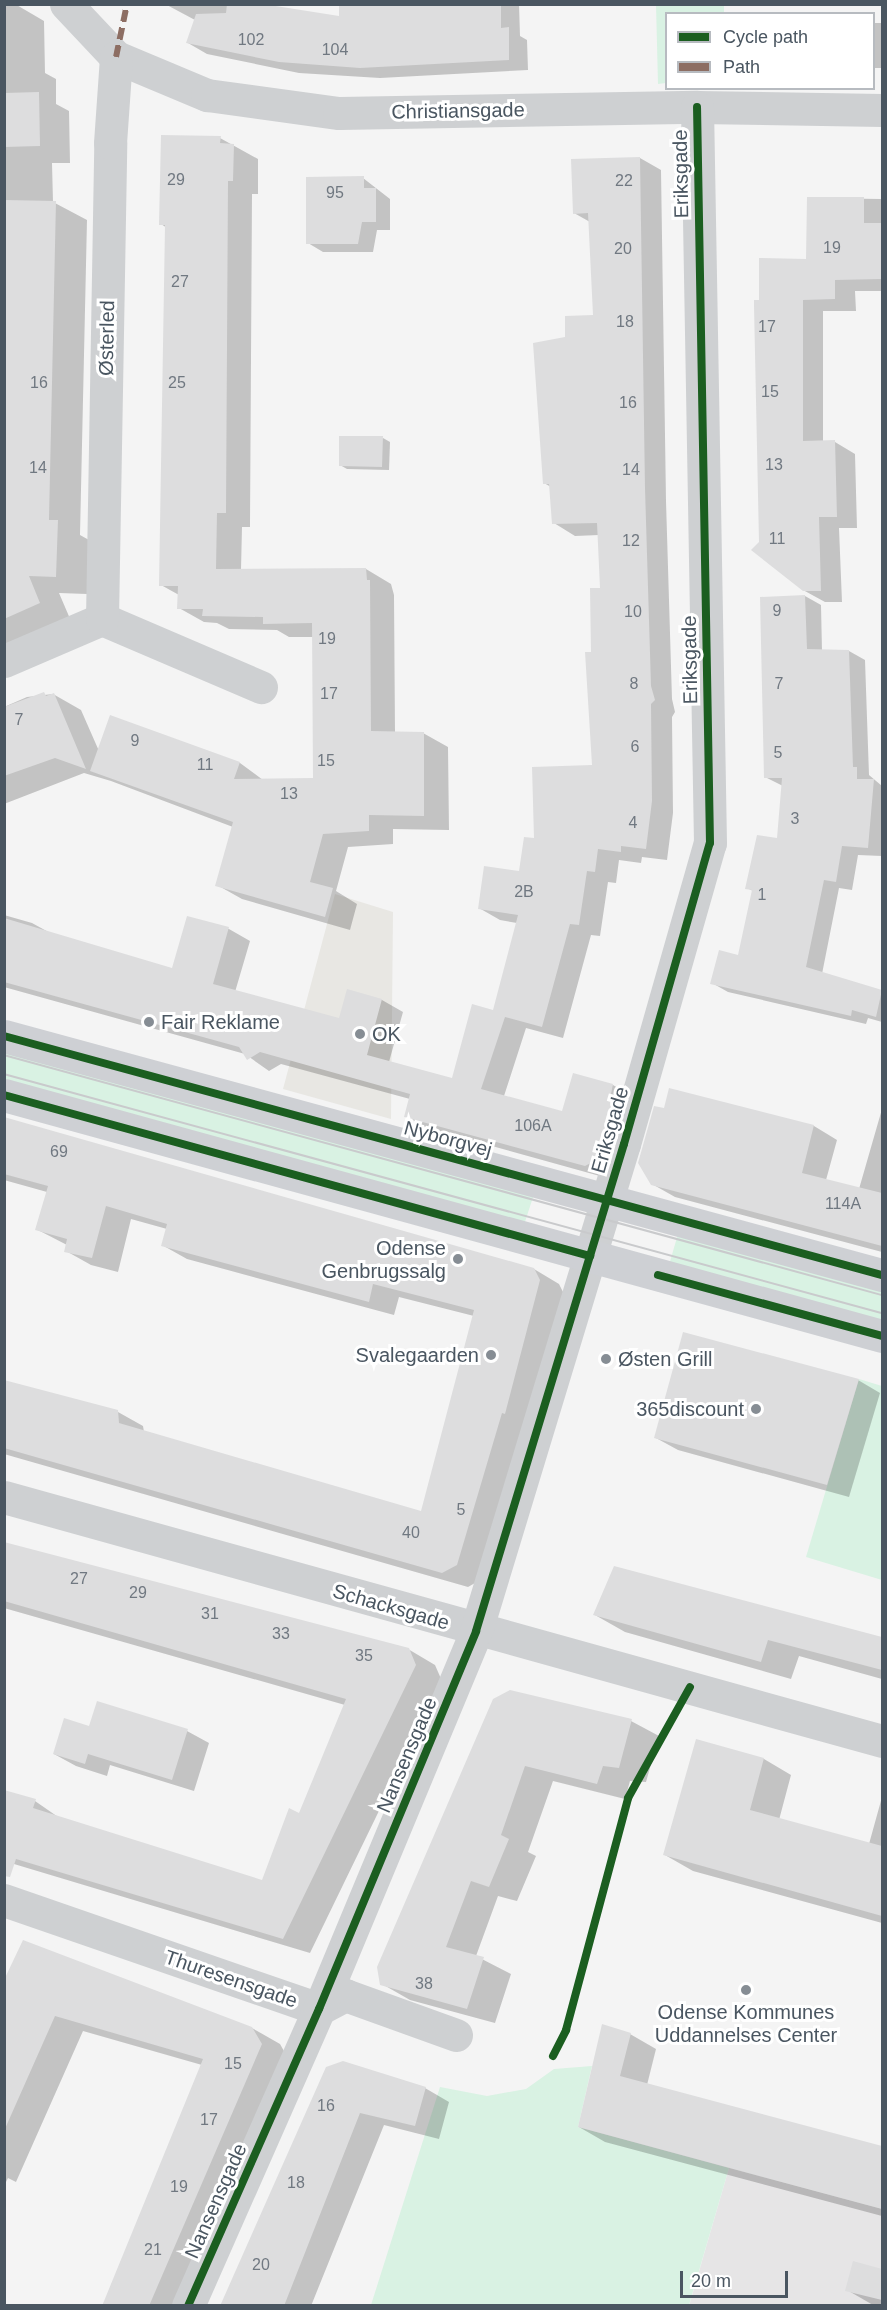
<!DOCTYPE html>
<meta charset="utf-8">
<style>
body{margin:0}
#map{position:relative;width:887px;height:2310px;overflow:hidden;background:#f4f4f4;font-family:Arial,sans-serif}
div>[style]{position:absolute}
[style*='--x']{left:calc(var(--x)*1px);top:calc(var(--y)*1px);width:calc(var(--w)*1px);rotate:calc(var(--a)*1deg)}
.commercial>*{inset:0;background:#e8e7e3}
.education>*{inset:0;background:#e6e5e6}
.green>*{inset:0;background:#d9f2e3}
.shadow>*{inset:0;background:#0003}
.building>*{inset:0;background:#ddddde}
.street>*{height:33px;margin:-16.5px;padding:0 16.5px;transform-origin:16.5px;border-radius:16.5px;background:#ced0d2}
.secondary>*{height:33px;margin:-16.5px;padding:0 16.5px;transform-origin:16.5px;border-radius:16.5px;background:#ced0d4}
.tram>*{height:1.5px;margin:-0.75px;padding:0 0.75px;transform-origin:0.75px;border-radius:0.75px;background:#c9cacc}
.quiet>*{height:6px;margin-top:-3px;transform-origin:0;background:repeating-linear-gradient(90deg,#8d6e63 0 12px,transparent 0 18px)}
.cycleway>*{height:8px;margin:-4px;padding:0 4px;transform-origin:4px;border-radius:4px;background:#1b5e20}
.dots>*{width:16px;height:16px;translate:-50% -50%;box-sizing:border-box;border:3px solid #fff;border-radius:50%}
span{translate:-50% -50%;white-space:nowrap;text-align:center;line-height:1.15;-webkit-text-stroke:6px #fff;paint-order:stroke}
.number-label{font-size:16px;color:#707881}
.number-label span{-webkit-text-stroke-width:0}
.street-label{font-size:20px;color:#4a5661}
.poi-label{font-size:20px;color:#4a5661}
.left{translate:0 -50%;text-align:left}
.right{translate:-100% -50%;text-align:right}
.frame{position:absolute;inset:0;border:6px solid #4a5661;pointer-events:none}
.legend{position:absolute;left:665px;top:12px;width:210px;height:78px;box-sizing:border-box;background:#fff;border:2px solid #b7bbc0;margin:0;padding:8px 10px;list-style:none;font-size:18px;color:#4a5661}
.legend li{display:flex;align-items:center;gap:12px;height:30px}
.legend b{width:30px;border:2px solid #b7bbc0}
.scale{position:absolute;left:680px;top:2271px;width:108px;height:27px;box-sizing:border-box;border:3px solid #4a5661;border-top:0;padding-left:8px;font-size:18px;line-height:21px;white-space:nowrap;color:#4a5661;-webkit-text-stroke:4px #fff;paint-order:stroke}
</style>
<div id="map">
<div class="commercial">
<i style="clip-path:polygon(335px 894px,393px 912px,391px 1119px,283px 1089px)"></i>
</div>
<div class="education">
<i style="clip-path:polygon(729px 2168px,882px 2209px,882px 2305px,689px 2306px)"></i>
</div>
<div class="green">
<i style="clip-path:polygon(656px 5px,724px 5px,724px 13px,666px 14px,666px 83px,658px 84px)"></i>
<i style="clip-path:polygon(4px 1045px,535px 1191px,523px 1228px,5px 1085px)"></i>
<i style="clip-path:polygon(680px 1227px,882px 1283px,882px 1323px,669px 1265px)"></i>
<i style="clip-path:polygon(859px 1379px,882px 1386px,882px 1580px,806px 1557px)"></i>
<i style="clip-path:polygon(592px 2066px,578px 2127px,729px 2168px,689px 2305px,371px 2305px,440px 2087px,487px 2096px,526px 2089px,554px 2069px)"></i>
</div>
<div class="shadow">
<i style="clip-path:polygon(4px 4px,15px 4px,44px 21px,45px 73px,56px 79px,56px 104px,69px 111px,70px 163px,52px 163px,53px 202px,87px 220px,80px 535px,89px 540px,87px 594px,59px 593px,71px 621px,4px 649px)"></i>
<i style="clip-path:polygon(165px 4px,256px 4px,340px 18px,341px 4px,519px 4px,520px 36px,527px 40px,528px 70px,380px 78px,299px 73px,207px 54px,188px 43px,195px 20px)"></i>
<i style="clip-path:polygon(786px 12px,853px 12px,855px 14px,786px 14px)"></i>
<i style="clip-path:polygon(874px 23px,882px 23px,882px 68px,874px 68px)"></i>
<i style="clip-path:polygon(220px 138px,258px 159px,258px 194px,252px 194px,250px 527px,242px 527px,241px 570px,366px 569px,391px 584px,394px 595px,395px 733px,423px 733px,448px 747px,449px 830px,393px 829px,393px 844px,348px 847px,336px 891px,357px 904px,350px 930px,242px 899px,217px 885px,233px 827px,111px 781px,84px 773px,4px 804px,4px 707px,27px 697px,53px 694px,81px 710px,99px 751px,111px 717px,240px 763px,263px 780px,315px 780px,314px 637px,289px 637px,277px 630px,229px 629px,217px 623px,204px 622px,179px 608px,179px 595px,161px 585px,167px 228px,161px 224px)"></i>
<i style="clip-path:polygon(640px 158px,661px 170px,666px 501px,672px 699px,675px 712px,672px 717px,673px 813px,667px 860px,642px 857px,641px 863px,619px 860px,616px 883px,608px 882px,600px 936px,591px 935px,563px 1038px,526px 1028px,504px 1096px,564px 1113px,613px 1085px,633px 1097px,607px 1178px,427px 1128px,406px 1116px,410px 1099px,281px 1064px,269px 1071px,245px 1054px,4px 987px,4px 915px,32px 923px,52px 934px,173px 970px,188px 918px,229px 929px,250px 941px,235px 992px,340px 1019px,348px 991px,382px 1000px,403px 1012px,389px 1062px,453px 1080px,494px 1011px,517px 923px,500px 920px,479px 908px,520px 873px,536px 840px,593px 766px,592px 654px,602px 590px,599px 535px,575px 536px,554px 523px,551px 487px,544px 483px,567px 338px,595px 317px,590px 222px,574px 213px)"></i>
<i style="clip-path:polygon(363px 178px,390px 199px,390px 230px,377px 230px,373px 252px,323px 252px,308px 243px)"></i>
<i style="clip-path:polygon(808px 198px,882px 199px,882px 291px,855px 291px,856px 311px,823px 311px,823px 442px,835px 442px,855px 454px,857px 528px,839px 528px,842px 602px,825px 602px,803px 590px,760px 543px,760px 302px,808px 260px)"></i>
<i style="clip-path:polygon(383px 438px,390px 442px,389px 470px,347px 469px,340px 465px)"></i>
<i style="clip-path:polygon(805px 596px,821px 605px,822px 651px,849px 651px,865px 660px,869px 775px,882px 786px,882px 856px,858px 855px,852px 890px,839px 888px,822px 974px,882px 991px,882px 1022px,868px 1018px,866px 1024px,728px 992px,712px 983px,739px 956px,753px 891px,747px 888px,778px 840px,783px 786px,765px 777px)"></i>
<i style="clip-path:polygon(670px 1090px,814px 1126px,837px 1140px,826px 1180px,859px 1189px,882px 1109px,882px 1252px,675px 1197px,652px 1184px)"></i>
<i style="clip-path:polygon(4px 1118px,534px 1269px,559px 1284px,565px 1296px,482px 1579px,468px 1587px,4px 1454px,4px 1381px,118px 1412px,143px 1426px,144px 1432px,422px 1513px,474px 1316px,399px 1297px,394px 1315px,187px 1259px,162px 1245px,167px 1229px,131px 1219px,118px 1272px,91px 1265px,66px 1251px,67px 1245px,36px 1229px,47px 1192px,4px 1180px)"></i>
<i style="clip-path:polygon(858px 1380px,880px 1393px,849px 1497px,678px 1450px,656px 1438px)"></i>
<i style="clip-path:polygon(4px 1543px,408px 1649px,435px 1665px,442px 1681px,310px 1953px,4px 1861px,35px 1801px,61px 1819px,263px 1882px,299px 1815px,345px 1705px,4px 1608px)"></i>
<i style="clip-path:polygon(615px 1567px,882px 1639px,882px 1679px,799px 1656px,791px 1679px,625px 1632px,595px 1615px)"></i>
<i style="clip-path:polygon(495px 1700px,631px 1721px,659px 1736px,646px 1782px,630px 1781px,625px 1799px,553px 1781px,528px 1852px,536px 1856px,517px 1901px,498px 1896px,476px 1956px,511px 1974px,495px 2023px,410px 2000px,382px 1984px)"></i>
<i style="clip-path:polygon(90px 1728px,187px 1731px,209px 1743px,194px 1791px,110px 1765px,107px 1776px,76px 1766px,54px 1754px)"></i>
<i style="clip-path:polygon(697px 1741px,764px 1759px,791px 1775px,779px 1820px,869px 1844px,882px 1797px,882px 1923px,693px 1871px,665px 1855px)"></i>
<i style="clip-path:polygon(4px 1985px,252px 2028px,280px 2044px,289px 2060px,183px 2306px,103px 2306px,202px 2065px,83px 2031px,16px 2182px,8px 2178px,4px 2186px)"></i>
<i style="clip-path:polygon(630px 2034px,656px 2049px,647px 2085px,882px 2148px,882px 2216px,605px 2142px,579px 2127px)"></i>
<i style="clip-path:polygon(327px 2068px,425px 2088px,449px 2102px,439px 2139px,384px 2125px,311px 2306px,222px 2306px)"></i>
<i style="clip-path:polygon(854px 2263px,882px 2270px,882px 2306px,873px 2305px,847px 2290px)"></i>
</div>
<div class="building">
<i style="clip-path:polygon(227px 4px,263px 4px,339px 16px,339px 4px,501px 4px,501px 28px,509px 27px,509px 60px,360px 68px,279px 62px,186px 43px,196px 14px,226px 13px)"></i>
<i style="clip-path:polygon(39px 92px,40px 146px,4px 147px,4px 93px)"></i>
<i style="clip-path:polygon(161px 135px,221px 136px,220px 143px,234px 144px,233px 181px,228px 181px,226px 513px,217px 513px,216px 569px,366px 568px,367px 580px,370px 580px,371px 731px,424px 732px,424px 816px,369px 815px,369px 831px,323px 834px,310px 882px,333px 888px,325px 917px,215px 886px,233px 822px,90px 771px,110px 715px,240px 762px,234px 779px,313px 778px,312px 623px,263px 624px,263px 617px,202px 616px,203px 609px,177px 609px,178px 586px,159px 586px,165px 225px,159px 225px)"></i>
<i style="clip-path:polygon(640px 157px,645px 488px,651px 686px,655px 700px,651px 704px,652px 801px,646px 849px,621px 846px,621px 852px,598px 849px,595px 872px,587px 871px,579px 925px,570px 924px,542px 1027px,505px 1017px,481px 1089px,562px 1111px,573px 1073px,613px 1084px,611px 1094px,618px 1096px,600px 1158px,585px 1166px,404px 1117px,410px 1094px,260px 1052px,247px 1060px,239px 1047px,4px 982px,4px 918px,172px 968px,187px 916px,229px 927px,213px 984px,339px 1018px,347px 989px,382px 999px,367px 1055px,452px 1078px,472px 1004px,493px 1010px,518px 915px,478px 909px,484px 866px,519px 871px,524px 837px,534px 838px,532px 767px,592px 765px,585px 652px,591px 652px,590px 588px,600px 588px,597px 523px,552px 524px,549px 484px,543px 484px,533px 343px,565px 337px,565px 316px,593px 315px,588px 213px,573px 214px,571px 159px)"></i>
<i style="clip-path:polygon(364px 176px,364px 188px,376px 188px,376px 222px,362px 222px,358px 244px,306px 244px,306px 177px)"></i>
<i style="clip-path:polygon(807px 197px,864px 197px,864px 223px,882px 223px,882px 279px,835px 280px,835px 299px,803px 300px,803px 441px,835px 440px,837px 517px,819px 517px,821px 591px,803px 591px,751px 550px,759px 542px,754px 306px,754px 300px,759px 300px,759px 258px,806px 259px)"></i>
<i style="clip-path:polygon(4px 200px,56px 201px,49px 520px,58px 520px,56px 577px,29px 576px,40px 603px,4px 619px)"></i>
<i style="clip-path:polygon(339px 436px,383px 436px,382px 467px,339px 466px)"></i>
<i style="clip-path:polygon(805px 595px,807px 649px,849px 650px,853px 767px,857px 767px,857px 779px,874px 779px,868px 848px,842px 846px,836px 882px,824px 880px,806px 967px,882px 990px,876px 1017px,852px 1010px,851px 1016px,710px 984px,719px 950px,738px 955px,752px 890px,745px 889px,757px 835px,777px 838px,782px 778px,764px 778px,760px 597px)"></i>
<i style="clip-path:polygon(44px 692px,46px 696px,54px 693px,86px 769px,55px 758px,4px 776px,4px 707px)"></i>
<i style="clip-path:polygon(669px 1088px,814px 1125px,802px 1173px,882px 1193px,882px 1246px,651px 1185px,638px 1163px,654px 1106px,664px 1108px)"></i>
<i style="clip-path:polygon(4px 1117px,534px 1268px,540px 1280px,505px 1414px,502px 1413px,457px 1565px,442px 1573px,4px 1448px,4px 1380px,118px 1410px,119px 1423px,421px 1511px,474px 1310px,373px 1284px,369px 1302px,161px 1246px,167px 1224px,106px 1206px,92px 1258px,64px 1252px,67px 1239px,35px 1230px,48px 1186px,4px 1174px)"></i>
<i style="clip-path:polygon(683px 1332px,859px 1379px,827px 1485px,654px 1438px)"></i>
<i style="clip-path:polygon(4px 1542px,409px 1648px,416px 1665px,283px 1939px,16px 1859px,10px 1877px,4px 1876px,4px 1790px,36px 1799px,33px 1808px,262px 1880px,289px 1808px,299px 1813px,346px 1699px,4px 1601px)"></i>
<i style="clip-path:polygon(614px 1566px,882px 1637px,882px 1670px,768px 1640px,761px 1662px,593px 1615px)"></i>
<i style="clip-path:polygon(510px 1690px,632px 1719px,619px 1768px,603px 1766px,597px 1784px,525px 1766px,501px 1835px,509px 1839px,489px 1887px,471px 1881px,446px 1947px,484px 1957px,467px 2009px,380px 1985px,377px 1967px,493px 1699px)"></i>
<i style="clip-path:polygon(97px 1701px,188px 1729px,172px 1780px,88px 1754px,85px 1764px,53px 1754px,64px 1718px,89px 1726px)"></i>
<i style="clip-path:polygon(696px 1739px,764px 1758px,750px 1810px,882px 1846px,882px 1916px,663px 1855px)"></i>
<i style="clip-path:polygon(23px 1940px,252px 2027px,262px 2044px,149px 2306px,102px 2306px,203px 2059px,55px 2016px,4px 2131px,4px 1980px)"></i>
<i style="clip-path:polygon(602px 2024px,631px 2033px,620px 2076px,882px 2146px,882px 2209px,578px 2127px)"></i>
<i style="clip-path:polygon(343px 2061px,426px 2087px,415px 2126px,360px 2113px,284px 2306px,220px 2306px,326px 2067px)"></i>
<i style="clip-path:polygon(853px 2261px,882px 2269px,882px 2300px,845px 2291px)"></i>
</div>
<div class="street">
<i style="--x:66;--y:4;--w:73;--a:46.7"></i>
<i style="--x:116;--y:57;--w:99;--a:22.7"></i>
<i style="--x:207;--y:95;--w:133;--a:7.8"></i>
<i style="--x:339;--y:113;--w:358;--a:-1"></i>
<i style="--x:697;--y:107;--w:185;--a:0.9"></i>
<i style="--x:102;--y:619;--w:173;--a:23.2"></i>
<i style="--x:4;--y:661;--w:107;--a:-23.2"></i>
<i style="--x:102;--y:619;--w:476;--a:-89"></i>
<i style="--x:110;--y:143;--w:86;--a:-86"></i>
<i style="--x:4;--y:1497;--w:911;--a:15.53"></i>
<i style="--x:4;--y:1900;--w:333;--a:19.1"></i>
<i style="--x:319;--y:2009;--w:30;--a:-28"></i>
<i style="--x:345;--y:1995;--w:118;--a:19.8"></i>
<i style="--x:188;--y:2306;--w:325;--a:-66.2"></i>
<i style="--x:319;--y:2009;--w:409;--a:-67.4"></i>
<i style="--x:476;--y:1631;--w:509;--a:-73.1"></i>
<i style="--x:624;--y:1144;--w:313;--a:-74.1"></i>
<i style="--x:710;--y:843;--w:736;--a:-91.01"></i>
</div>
<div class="secondary">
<i style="--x:4;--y:1036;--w:910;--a:15.23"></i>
<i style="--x:4;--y:1095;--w:910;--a:15.35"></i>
</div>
<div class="tram">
<i style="--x:4;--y:1055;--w:910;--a:15.29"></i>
<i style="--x:4;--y:1074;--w:910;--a:15.23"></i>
</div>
<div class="quiet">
<i style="--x:116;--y:57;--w:54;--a:-78.3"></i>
</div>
<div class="cycleway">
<i style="--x:4;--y:1036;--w:910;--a:15.23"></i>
<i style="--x:4;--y:1095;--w:608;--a:15.36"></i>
<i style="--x:658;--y:1275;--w:232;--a:15.2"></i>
<i style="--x:553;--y:2056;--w:29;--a:-63"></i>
<i style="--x:566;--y:2030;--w:240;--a:-75"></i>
<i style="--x:628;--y:1798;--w:127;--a:-60.8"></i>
<i style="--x:188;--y:2306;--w:325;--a:-66.2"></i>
<i style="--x:319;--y:2009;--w:409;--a:-67.4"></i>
<i style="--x:476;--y:1631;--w:509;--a:-73.1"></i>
<i style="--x:624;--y:1144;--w:313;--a:-74.1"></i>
<i style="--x:710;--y:843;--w:736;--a:-91.01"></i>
</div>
<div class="dots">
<i style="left:149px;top:1022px;background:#868d94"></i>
<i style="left:360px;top:1034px;background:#868d94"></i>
<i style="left:458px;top:1259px;background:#868d94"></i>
<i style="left:491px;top:1355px;background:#868d94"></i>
<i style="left:606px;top:1359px;background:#868d94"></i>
<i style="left:756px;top:1409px;background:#868d94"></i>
<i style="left:746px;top:1990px;background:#868d94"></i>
</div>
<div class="number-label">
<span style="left:251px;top:40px">102</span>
<span style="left:335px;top:50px">104</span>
<span style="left:176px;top:180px">29</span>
<span style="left:624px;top:181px">22</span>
<span style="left:335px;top:193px">95</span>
<span style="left:832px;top:248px">19</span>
<span style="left:623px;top:249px">20</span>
<span style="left:180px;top:282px">27</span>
<span style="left:625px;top:322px">18</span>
<span style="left:767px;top:327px">17</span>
<span style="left:39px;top:383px">16</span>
<span style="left:177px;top:383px">25</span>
<span style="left:770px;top:392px">15</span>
<span style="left:628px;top:403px">16</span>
<span style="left:774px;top:465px">13</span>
<span style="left:38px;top:468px">14</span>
<span style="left:631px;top:470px">14</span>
<span style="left:777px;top:539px">11</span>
<span style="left:631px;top:541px">12</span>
<span style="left:777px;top:611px">9</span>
<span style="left:633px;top:612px">10</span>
<span style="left:327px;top:639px">19</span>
<span style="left:634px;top:684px">8</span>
<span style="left:779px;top:684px">7</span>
<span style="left:329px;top:694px">17</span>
<span style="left:19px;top:720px">7</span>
<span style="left:135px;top:741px">9</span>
<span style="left:635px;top:747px">6</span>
<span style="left:778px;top:753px">5</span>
<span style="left:326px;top:761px">15</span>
<span style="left:205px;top:765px">11</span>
<span style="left:289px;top:794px">13</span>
<span style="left:795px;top:819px">3</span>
<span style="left:633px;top:823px">4</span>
<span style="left:524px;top:892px">2B</span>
<span style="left:762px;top:895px">1</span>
<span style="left:533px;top:1126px">106A</span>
<span style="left:59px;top:1152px">69</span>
<span style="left:843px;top:1204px">114A</span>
<span style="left:461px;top:1510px">5</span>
<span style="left:411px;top:1533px">40</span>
<span style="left:79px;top:1579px">27</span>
<span style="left:138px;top:1593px">29</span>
<span style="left:210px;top:1614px">31</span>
<span style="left:281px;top:1634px">33</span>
<span style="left:364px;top:1656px">35</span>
<span style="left:424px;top:1984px">38</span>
<span style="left:233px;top:2064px">15</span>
<span style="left:326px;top:2106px">16</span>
<span style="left:209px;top:2120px">17</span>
<span style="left:296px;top:2183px">18</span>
<span style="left:179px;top:2187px">19</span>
<span style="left:153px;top:2250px">21</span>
<span style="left:261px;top:2265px">20</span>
</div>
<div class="street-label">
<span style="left:458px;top:111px;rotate:-1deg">Christiansgade</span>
<span style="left:681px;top:174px;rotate:-91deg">Eriksgade</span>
<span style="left:107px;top:338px;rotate:-89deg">Østerled</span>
<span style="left:690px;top:660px;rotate:-91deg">Eriksgade</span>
<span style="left:610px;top:1130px;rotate:-74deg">Eriksgade</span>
<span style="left:448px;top:1139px;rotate:15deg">Nyborgvej</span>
<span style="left:391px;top:1607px;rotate:16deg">Schacksgade</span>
<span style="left:407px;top:1755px;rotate:-67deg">Nansensgade</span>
<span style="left:231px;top:1979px;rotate:19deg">Thuresensgade</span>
<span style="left:216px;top:2201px;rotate:-66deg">Nansensgade</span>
</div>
<div class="poi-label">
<span class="left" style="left:161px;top:1022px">Fair Reklame</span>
<span class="left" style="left:372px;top:1034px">OK</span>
<span class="right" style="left:446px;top:1260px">Odense<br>Genbrugssalg</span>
<span class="right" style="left:479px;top:1355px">Svalegaarden</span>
<span class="left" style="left:618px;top:1359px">Østen Grill</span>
<span class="right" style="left:744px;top:1409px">365discount</span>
<span style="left:746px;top:2024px">Odense Kommunes<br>Uddannelses Center</span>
</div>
<div class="frame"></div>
<ul class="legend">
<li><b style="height:8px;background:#1b5e20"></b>Cycle path</li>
<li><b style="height:8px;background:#8d6e63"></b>Path</li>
</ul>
<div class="scale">20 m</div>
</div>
